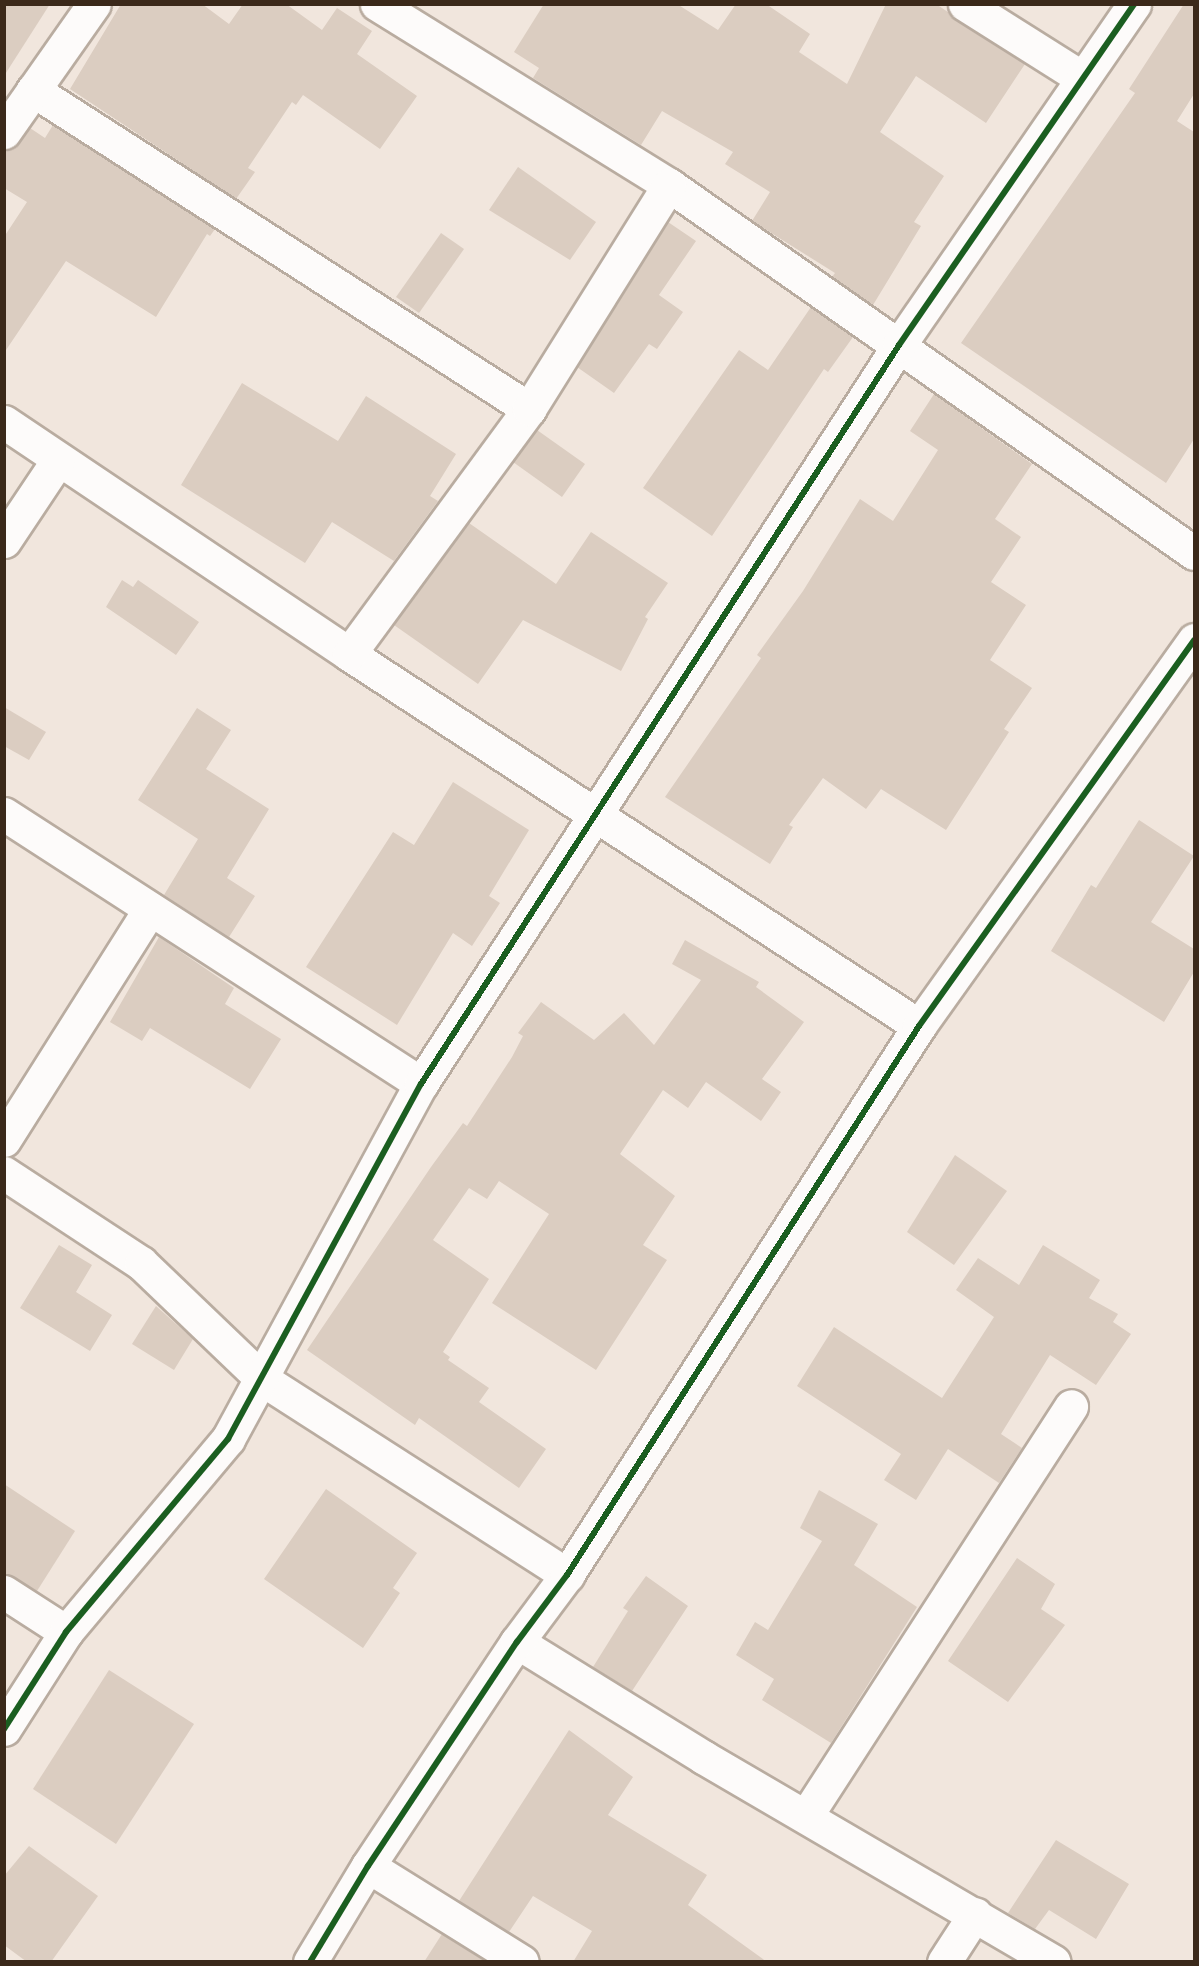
<!DOCTYPE html>
<style>
body{margin:0}
#map{position:relative;width:1199px;height:1966px;overflow:hidden;background:#f1e6dd;font-family:Helvetica,sans-serif}
div>[style]{position:absolute}
[style*='--x']{left:calc(var(--x)*1px);top:calc(var(--y)*1px);width:calc(var(--w)*1px);rotate:calc(var(--a)*1deg)}
.building>*{inset:0;background:#dbcdc1}
.roads{filter:drop-shadow(2px 0 #b9aca0) drop-shadow(-2px 0 #b9aca0) drop-shadow(0 2px #b9aca0) drop-shadow(0 -2px #b9aca0)}
.street>*{height:33px;margin:-16.5px;padding:0 16.5px;transform-origin:16.5px;border-radius:16.5px;background:#fdfbfa}
.secondary>*{height:33px;margin:-16.5px;padding:0 16.5px;transform-origin:16.5px;border-radius:16.5px;background:#fdfbfa}
.cycleway>*{height:6px;margin:-3px;padding:0 3px;transform-origin:3px;border-radius:3px;background:#1b5e20}
span{translate:-50% -50%;white-space:nowrap;text-align:center;line-height:1.15;-webkit-text-stroke:6px #fff;paint-order:stroke}
.frame{position:absolute;inset:0;border:6px solid #3b291a;pointer-events:none}
</style>
<div id="map">
<div class="building">
<i style="clip-path:polygon(4px 4px,50px 4px,4px 76px)"></i>
<i style="clip-path:polygon(121px 4px,202px 4px,229px 24px,243px 4px,286px 4px,322px 30px,337px 8px,372px 31px,357px 54px,417px 96px,380px 149px,303px 95px,296px 105px,292px 102px,248px 168px,255px 172px,236px 199px,70px 89px)"></i>
<i style="clip-path:polygon(544px 4px,677px 4px,718px 30px,736px 4px,766px 4px,810px 34px,799px 52px,847px 84px,886px 4px,936px 4px,1025px 64px,986px 123px,916px 76px,880px 132px,944px 176px,914px 222px,921px 226px,873px 305px,832px 277px,835px 273px,752px 221px,770px 192px,725px 164px,733px 152px,662px 111px,641px 145px,533px 78px,539px 68px,514px 52px)"></i>
<i style="clip-path:polygon(1184px 4px,1194px 4px,1194px 94px,1177px 121px,1194px 132px,1194px 439px,1166px 483px,961px 343px,1135px 93px,1129px 89px)"></i>
<i style="clip-path:polygon(53px 125px,215px 229px,210px 236px,207px 234px,156px 317px,66px 261px,4px 353px,4px 237px,27px 202px,4px 188px,4px 153px,19px 143px,30px 128px,45px 138px)"></i>
<i style="clip-path:polygon(518px 167px,596px 222px,570px 260px,489px 210px)"></i>
<i style="clip-path:polygon(668px 222px,696px 241px,659px 295px,683px 312px,657px 349px,649px 344px,614px 393px,577px 367px)"></i>
<i style="clip-path:polygon(441px 233px,464px 249px,419px 313px,396px 297px)"></i>
<i style="clip-path:polygon(811px 307px,853px 337px,828px 372px,824px 369px,712px 536px,643px 488px,739px 350px,768px 370px)"></i>
<i style="clip-path:polygon(242px 383px,338px 441px,366px 396px,456px 454px,430px 496px,438px 501px,394px 561px,332px 522px,305px 563px,181px 485px)"></i>
<i style="clip-path:polygon(934px 394px,1032px 464px,995px 519px,1021px 537px,991px 582px,1026px 605px,990px 660px,1032px 688px,1004px 729px,1009px 732px,946px 830px,881px 789px,866px 809px,823px 778px,789px 825px,793px 827px,770px 864px,665px 797px,761px 658px,757px 655px,803px 591px,860px 499px,893px 521px,938px 450px,910px 431px)"></i>
<i style="clip-path:polygon(537px 430px,585px 464px,562px 497px,513px 462px)"></i>
<i style="clip-path:polygon(469px 523px,556px 584px,591px 532px,668px 583px,645px 617px,648px 619px,621px 671px,523px 620px,478px 684px,394px 625px)"></i>
<i style="clip-path:polygon(122px 580px,133px 587px,138px 580px,199px 622px,176px 655px,106px 607px)"></i>
<i style="clip-path:polygon(4px 707px,46px 732px,29px 760px,4px 746px)"></i>
<i style="clip-path:polygon(197px 708px,231px 730px,206px 769px,269px 809px,227px 878px,255px 896px,229px 937px,164px 895px,198px 839px,138px 800px)"></i>
<i style="clip-path:polygon(453px 782px,529px 830px,489px 896px,500px 903px,472px 946px,453px 933px,397px 1025px,306px 967px,393px 832px,414px 845px)"></i>
<i style="clip-path:polygon(1139px 820px,1194px 856px,1151px 922px,1194px 949px,1194px 972px,1164px 1022px,1051px 951px,1091px 885px,1096px 888px)"></i>
<i style="clip-path:polygon(159px 937px,234px 988px,225px 1004px,281px 1039px,250px 1089px,150px 1028px,142px 1041px,110px 1022px)"></i>
<i style="clip-path:polygon(685px 940px,759px 982px,756px 987px,804px 1022px,762px 1079px,781px 1092px,761px 1121px,706px 1082px,688px 1108px,663px 1090px,620px 1154px,675px 1196px,643px 1245px,667px 1260px,596px 1370px,492px 1303px,549px 1214px,499px 1181px,487px 1199px,469px 1188px,433px 1240px,489px 1279px,443px 1352px,450px 1357px,448px 1360px,489px 1388px,479px 1402px,546px 1449px,519px 1488px,419px 1418px,415px 1425px,307px 1350px,431px 1167px,463px 1123px,467px 1126px,512px 1057px,523px 1036px,518px 1033px,541px 1002px,594px 1040px,624px 1013px,654px 1045px,701px 980px,672px 964px)"></i>
<i style="clip-path:polygon(955px 1155px,1007px 1191px,954px 1265px,907px 1232px)"></i>
<i style="clip-path:polygon(59px 1245px,92px 1265px,76px 1292px,112px 1315px,90px 1351px,20px 1308px)"></i>
<i style="clip-path:polygon(1043px 1245px,1100px 1280px,1089px 1298px,1118px 1314px,1113px 1322px,1131px 1334px,1096px 1385px,1050px 1355px,1001px 1434px,1022px 1448px,999px 1483px,948px 1449px,916px 1500px,884px 1480px,901px 1454px,797px 1386px,834px 1327px,942px 1398px,994px 1317px,956px 1290px,978px 1258px,1019px 1285px)"></i>
<i style="clip-path:polygon(156px 1306px,193px 1339px,174px 1370px,132px 1344px)"></i>
<i style="clip-path:polygon(4px 1484px,75px 1531px,37px 1591px,4px 1573px)"></i>
<i style="clip-path:polygon(326px 1489px,417px 1553px,393px 1588px,400px 1593px,363px 1648px,264px 1579px)"></i>
<i style="clip-path:polygon(819px 1490px,878px 1524px,854px 1565px,917px 1607px,831px 1743px,762px 1700px,774px 1679px,736px 1655px,755px 1622px,768px 1630px,822px 1541px,800px 1528px)"></i>
<i style="clip-path:polygon(1017px 1558px,1055px 1584px,1041px 1609px,1065px 1625px,1008px 1702px,948px 1661px)"></i>
<i style="clip-path:polygon(646px 1576px,688px 1606px,632px 1691px,593px 1667px,628px 1611px,623px 1608px)"></i>
<i style="clip-path:polygon(109px 1670px,194px 1724px,116px 1844px,33px 1789px)"></i>
<i style="clip-path:polygon(569px 1730px,633px 1777px,608px 1815px,707px 1875px,688px 1905px,767px 1962px,573px 1962px,592px 1931px,533px 1896px,509px 1932px,459px 1901px)"></i>
<i style="clip-path:polygon(1056px 1840px,1129px 1884px,1096px 1939px,1049px 1910px,1035px 1929px,1008px 1913px)"></i>
<i style="clip-path:polygon(29px 1846px,98px 1896px,51px 1962px,27px 1962px,4px 1945px,4px 1876px)"></i>
<i style="clip-path:polygon(442px 1934px,486px 1962px,424px 1962px)"></i>
</div>
<div class="roads">
<div class="street">
<i style="--x:377;--y:4;--w:344;--a:31.8"></i>
<i style="--x:669;--y:185;--w:641;--a:35.03"></i>
<i style="--x:965;--y:4;--w:138;--a:32.3"></i>
<i style="--x:33;--y:90;--w:590;--a:32.75"></i>
<i style="--x:4;--y:132;--w:156;--a:-54.9"></i>
<i style="--x:4;--y:422;--w:416;--a:33.9"></i>
<i style="--x:349;--y:654;--w:681;--a:33.13"></i>
<i style="--x:4;--y:541;--w:97;--a:-56.3"></i>
<i style="--x:349;--y:654;--w:304;--a:-53.7"></i>
<i style="--x:529;--y:409;--w:264;--a:-58"></i>
<i style="--x:4;--y:814;--w:497;--a:32.9"></i>
<i style="--x:4;--y:1140;--w:273;--a:-57.7"></i>
<i style="--x:4;--y:1173;--w:164;--a:33.3"></i>
<i style="--x:141;--y:1263;--w:168;--a:43.8"></i>
<i style="--x:262;--y:1379;--w:363;--a:32.7"></i>
<i style="--x:4;--y:1592;--w:74;--a:32.8"></i>
<i style="--x:517;--y:1642;--w:219;--a:31.7"></i>
<i style="--x:703;--y:1757;--w:406;--a:30.3"></i>
<i style="--x:4;--y:1729;--w:115;--a:-57.4"></i>
<i style="--x:66;--y:1632;--w:252;--a:-50"></i>
<i style="--x:228;--y:1439;--w:404;--a:-61.5"></i>
<i style="--x:421;--y:1084;--w:880;--a:-57.1"></i>
<i style="--x:899;--y:345;--w:414;--a:-55.4"></i>
<i style="--x:806;--y:1816;--w:488;--a:-57.1"></i>
<i style="--x:368;--y:1866;--w:181;--a:31.9"></i>
<i style="--x:944;--y:1962;--w:57;--a:-57.1"></i>
</div>
<div class="secondary">
<i style="--x:310;--y:1962;--w:112;--a:-58.9"></i>
<i style="--x:368;--y:1866;--w:269;--a:-56.4"></i>
<i style="--x:517;--y:1642;--w:84;--a:-53.3"></i>
<i style="--x:567;--y:1575;--w:652;--a:-57.33"></i>
<i style="--x:919;--y:1026;--w:474;--a:-54.5"></i>
</div>
</div>
<div class="cycleway">
<i style="--x:4;--y:1729;--w:115;--a:-57.4"></i>
<i style="--x:66;--y:1632;--w:252;--a:-50"></i>
<i style="--x:228;--y:1439;--w:404;--a:-61.5"></i>
<i style="--x:421;--y:1084;--w:880;--a:-57.1"></i>
<i style="--x:899;--y:345;--w:414;--a:-55.4"></i>
<i style="--x:310;--y:1962;--w:112;--a:-58.9"></i>
<i style="--x:368;--y:1866;--w:269;--a:-56.4"></i>
<i style="--x:517;--y:1642;--w:84;--a:-53.3"></i>
<i style="--x:567;--y:1575;--w:652;--a:-57.33"></i>
<i style="--x:919;--y:1026;--w:474;--a:-54.5"></i>
</div>
<div class="frame"></div>
</div>
